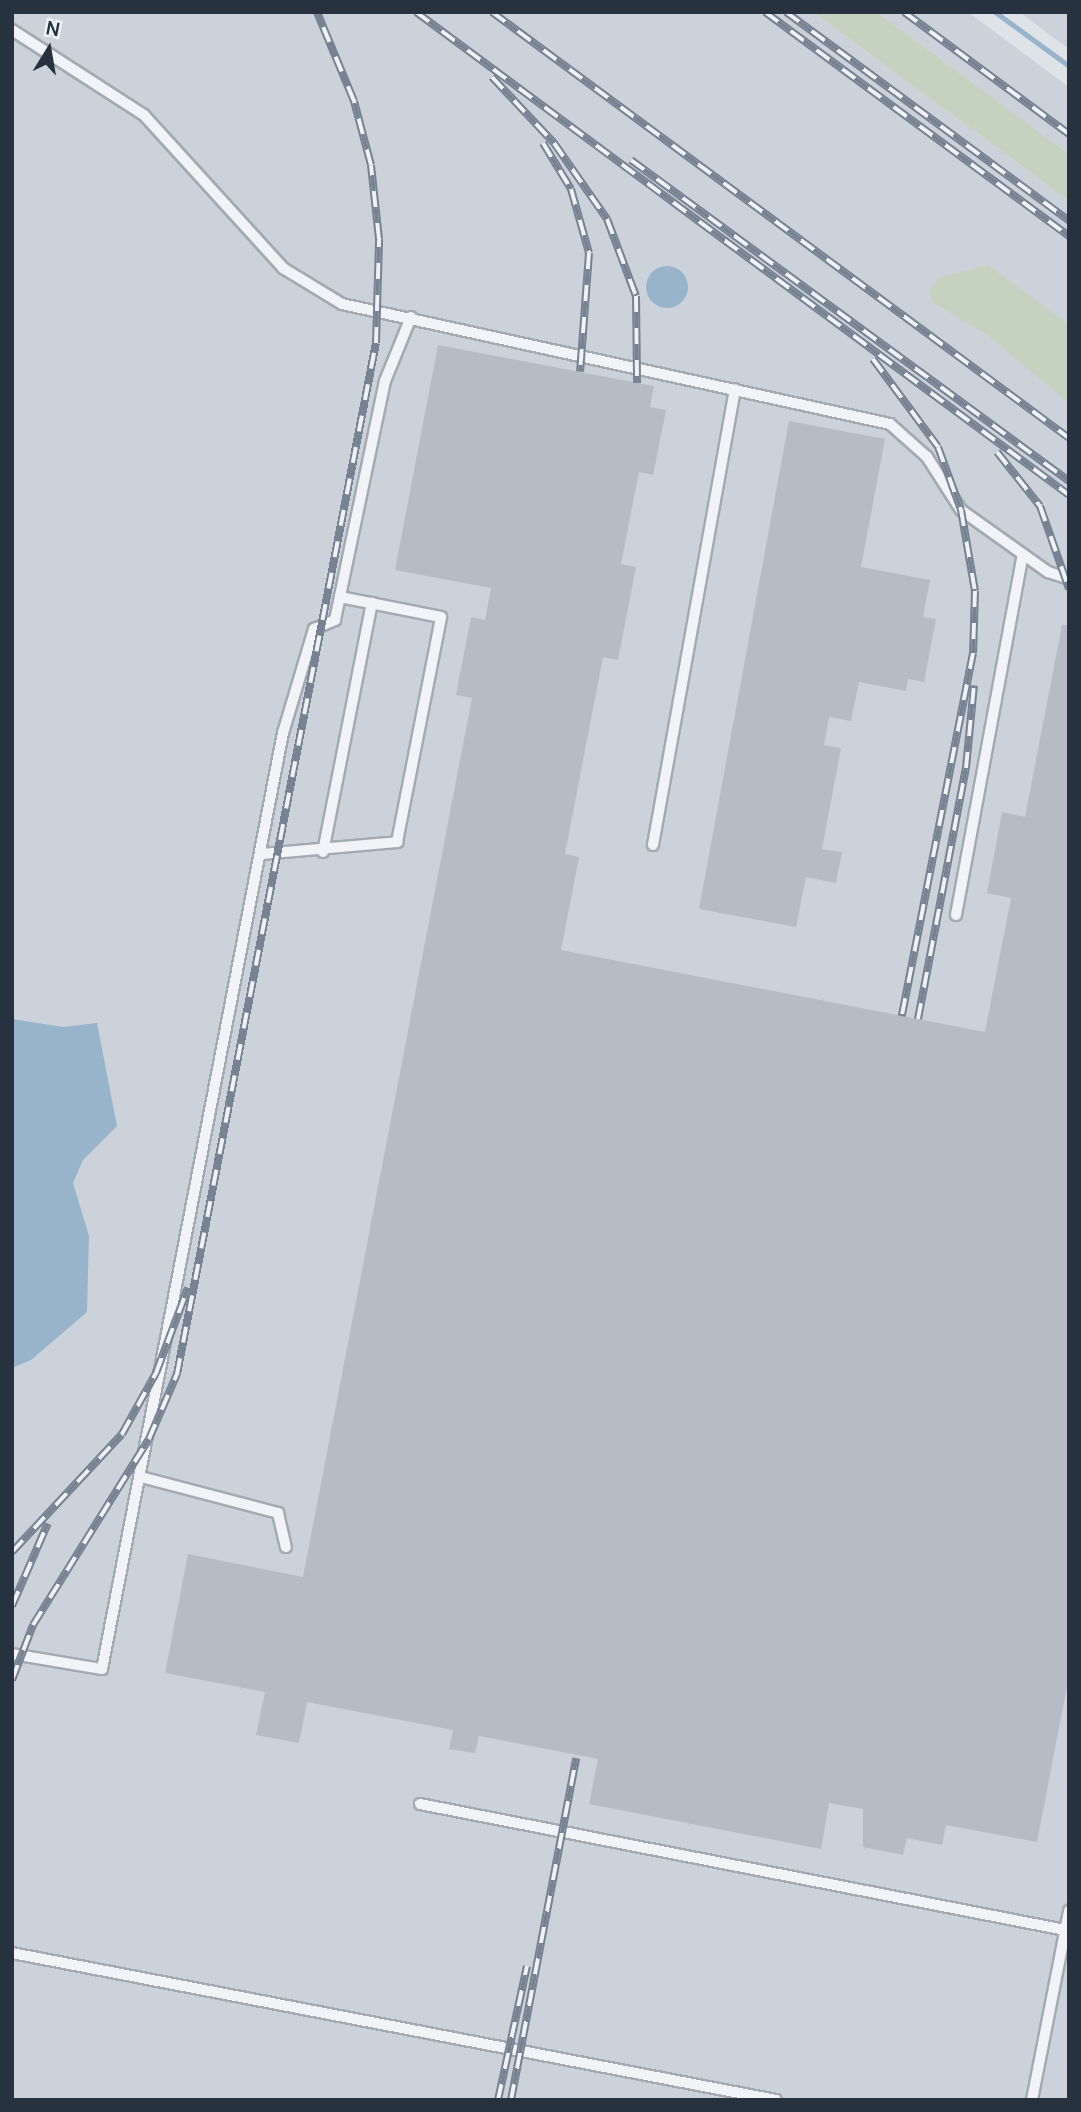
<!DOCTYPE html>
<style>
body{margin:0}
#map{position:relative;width:1081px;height:2112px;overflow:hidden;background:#dee3e8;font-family:Manrope,sans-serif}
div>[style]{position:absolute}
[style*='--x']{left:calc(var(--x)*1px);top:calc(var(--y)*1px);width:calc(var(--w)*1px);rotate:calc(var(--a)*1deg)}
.built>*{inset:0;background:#ccd2da}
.green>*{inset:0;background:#c5d2bf}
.water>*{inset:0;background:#98b4ca}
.round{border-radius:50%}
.stream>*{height:5px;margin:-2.5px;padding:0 2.5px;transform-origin:2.5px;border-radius:2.5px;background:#98b4ca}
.building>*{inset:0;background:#b5bcc5}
.roads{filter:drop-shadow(2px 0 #a3aab2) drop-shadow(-2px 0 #a3aab2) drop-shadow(0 2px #a3aab2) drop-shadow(0 -2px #a3aab2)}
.lane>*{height:10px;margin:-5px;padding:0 5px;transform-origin:5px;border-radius:5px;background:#f1f3f6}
.rail>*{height:8px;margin-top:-4px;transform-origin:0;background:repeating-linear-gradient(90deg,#eef2f6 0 16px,#778392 0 32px);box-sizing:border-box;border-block:2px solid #778392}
span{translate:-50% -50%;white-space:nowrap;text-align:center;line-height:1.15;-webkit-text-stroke:5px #eef2f6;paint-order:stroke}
.frame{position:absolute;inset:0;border:14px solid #273240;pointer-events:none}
.north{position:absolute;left:14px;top:14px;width:70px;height:70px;-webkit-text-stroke:5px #eef2f6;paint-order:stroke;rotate:11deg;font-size:19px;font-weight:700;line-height:28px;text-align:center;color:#273240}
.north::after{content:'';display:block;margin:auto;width:24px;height:32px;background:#273240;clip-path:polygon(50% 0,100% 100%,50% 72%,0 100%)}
</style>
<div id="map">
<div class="built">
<i style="clip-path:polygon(13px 12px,813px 12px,1069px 201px,1069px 2100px,12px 2100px)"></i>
<i style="clip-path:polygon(877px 12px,968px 12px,1069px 87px,1069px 154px)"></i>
<i style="clip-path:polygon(1019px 12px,1069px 12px,1069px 49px)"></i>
</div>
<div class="green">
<i style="clip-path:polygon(813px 12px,877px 12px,1069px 154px,1069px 201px)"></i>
<i style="clip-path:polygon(988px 265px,1069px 325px,1069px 403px,986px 334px,934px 303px,929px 290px,940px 277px)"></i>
</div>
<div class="water">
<i class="round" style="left:646px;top:266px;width:42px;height:42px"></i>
<i style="clip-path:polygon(12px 1019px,63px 1027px,97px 1023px,117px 1126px,83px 1160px,73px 1183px,89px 1236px,87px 1312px,31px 1360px,12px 1368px)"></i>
</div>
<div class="stream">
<i style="--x:995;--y:12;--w:92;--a:36.1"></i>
</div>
<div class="building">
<i style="clip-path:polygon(438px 345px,654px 386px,650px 407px,666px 410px,653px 475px,639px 472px,621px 564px,636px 567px,618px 660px,603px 657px,565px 854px,579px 857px,561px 950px,985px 1032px,1011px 898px,987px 893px,1002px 812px,1025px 817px,1062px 625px,1069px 625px,1069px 1676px,1037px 1842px,946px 1825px,942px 1845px,907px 1838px,903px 1855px,863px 1847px,863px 1809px,829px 1803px,821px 1849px,589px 1804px,598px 1759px,479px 1736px,475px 1753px,449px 1749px,453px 1730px,307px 1702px,299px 1743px,256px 1735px,265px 1692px,165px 1673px,188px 1554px,303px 1577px,472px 698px,456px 695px,471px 617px,485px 620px,491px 588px,395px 570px)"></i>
<i style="clip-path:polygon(789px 421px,885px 439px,861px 567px,930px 580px,923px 617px,936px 619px,924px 682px,908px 679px,906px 691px,859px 682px,851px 721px,829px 717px,824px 745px,841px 748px,822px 849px,842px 852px,836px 883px,806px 877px,796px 927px,699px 909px)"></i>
</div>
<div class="roads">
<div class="lane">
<i style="--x:12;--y:30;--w:157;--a:32.8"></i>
<i style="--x:144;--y:115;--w:207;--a:47.7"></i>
<i style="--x:283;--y:268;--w:69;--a:31.4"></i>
<i style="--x:342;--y:304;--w:561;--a:12.35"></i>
<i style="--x:890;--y:424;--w:50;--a:41.7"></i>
<i style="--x:927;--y:457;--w:63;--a:57.3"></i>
<i style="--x:961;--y:510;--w:107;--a:35.5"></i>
<i style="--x:1048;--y:572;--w:22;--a:18"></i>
<i style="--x:653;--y:845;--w:463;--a:-79.8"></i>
<i style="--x:323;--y:852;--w:254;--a:-78.9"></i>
<i style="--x:261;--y:854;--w:137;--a:-5"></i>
<i style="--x:397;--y:842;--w:229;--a:-78.9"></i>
<i style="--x:441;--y:617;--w:103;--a:-168.8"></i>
<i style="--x:956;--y:915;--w:366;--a:-79.5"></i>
<i style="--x:141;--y:1477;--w:142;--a:14.7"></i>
<i style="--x:278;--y:1513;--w:35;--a:77"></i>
<i style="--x:12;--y:1654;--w:91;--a:9.5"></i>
<i style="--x:102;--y:1669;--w:953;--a:-79.06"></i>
<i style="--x:283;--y:733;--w:109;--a:-73.4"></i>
<i style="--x:314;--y:629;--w:23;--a:-23"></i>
<i style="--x:335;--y:620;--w:244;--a:-78.2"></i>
<i style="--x:385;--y:381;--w:69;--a:-67.9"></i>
<i style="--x:420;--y:1804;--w:657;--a:11.05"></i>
<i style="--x:12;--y:1953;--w:778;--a:10.89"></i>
<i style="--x:1032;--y:2100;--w:193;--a:-78.9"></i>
</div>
</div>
<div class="rail">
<i style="--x:416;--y:12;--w:812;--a:36.49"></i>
<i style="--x:492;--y:12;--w:717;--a:36.44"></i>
<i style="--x:765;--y:12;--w:378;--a:36.4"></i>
<i style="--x:786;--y:12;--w:352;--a:36.4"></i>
<i style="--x:904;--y:12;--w:205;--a:36.5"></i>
<i style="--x:492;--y:77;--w:91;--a:46.8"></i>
<i style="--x:554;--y:143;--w:93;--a:55.1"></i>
<i style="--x:607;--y:219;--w:82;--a:69.4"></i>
<i style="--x:636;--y:296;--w:87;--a:89.3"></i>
<i style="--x:543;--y:143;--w:54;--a:58.7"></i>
<i style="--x:571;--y:189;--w:66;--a:74.3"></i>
<i style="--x:589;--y:253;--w:119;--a:94.3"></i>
<i style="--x:631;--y:160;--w:543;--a:36.24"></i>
<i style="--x:873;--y:359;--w:109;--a:53.5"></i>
<i style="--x:938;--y:447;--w:67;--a:69.9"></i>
<i style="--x:961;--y:510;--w:82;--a:80.2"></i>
<i style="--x:975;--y:591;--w:62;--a:91.8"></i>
<i style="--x:973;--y:653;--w:370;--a:101.1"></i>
<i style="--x:997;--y:452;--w:69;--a:51.5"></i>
<i style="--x:1040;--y:506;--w:88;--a:70.7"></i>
<i style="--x:918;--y:1019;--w:256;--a:-79.2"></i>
<i style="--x:966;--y:768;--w:83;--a:-84.5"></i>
<i style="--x:12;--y:1552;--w:161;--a:-47"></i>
<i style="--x:122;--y:1434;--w:70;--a:-60.9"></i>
<i style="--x:156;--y:1373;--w:91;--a:-69.4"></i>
<i style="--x:12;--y:1606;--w:90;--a:-66.6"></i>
<i style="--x:12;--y:1680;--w:59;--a:-69.1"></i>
<i style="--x:33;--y:1625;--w:219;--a:-58.1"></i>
<i style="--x:149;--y:1439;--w:71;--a:-66.7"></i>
<i style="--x:177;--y:1374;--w:1050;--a:-79.08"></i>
<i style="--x:376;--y:343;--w:104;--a:-88.3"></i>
<i style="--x:379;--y:239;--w:74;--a:-96.2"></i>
<i style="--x:371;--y:165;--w:66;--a:-104.9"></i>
<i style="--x:354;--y:101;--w:96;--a:-112.6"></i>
<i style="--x:498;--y:2100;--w:137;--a:-77.8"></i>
<i style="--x:511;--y:2100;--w:348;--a:-79.2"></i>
</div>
<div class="frame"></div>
<div class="north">N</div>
</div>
